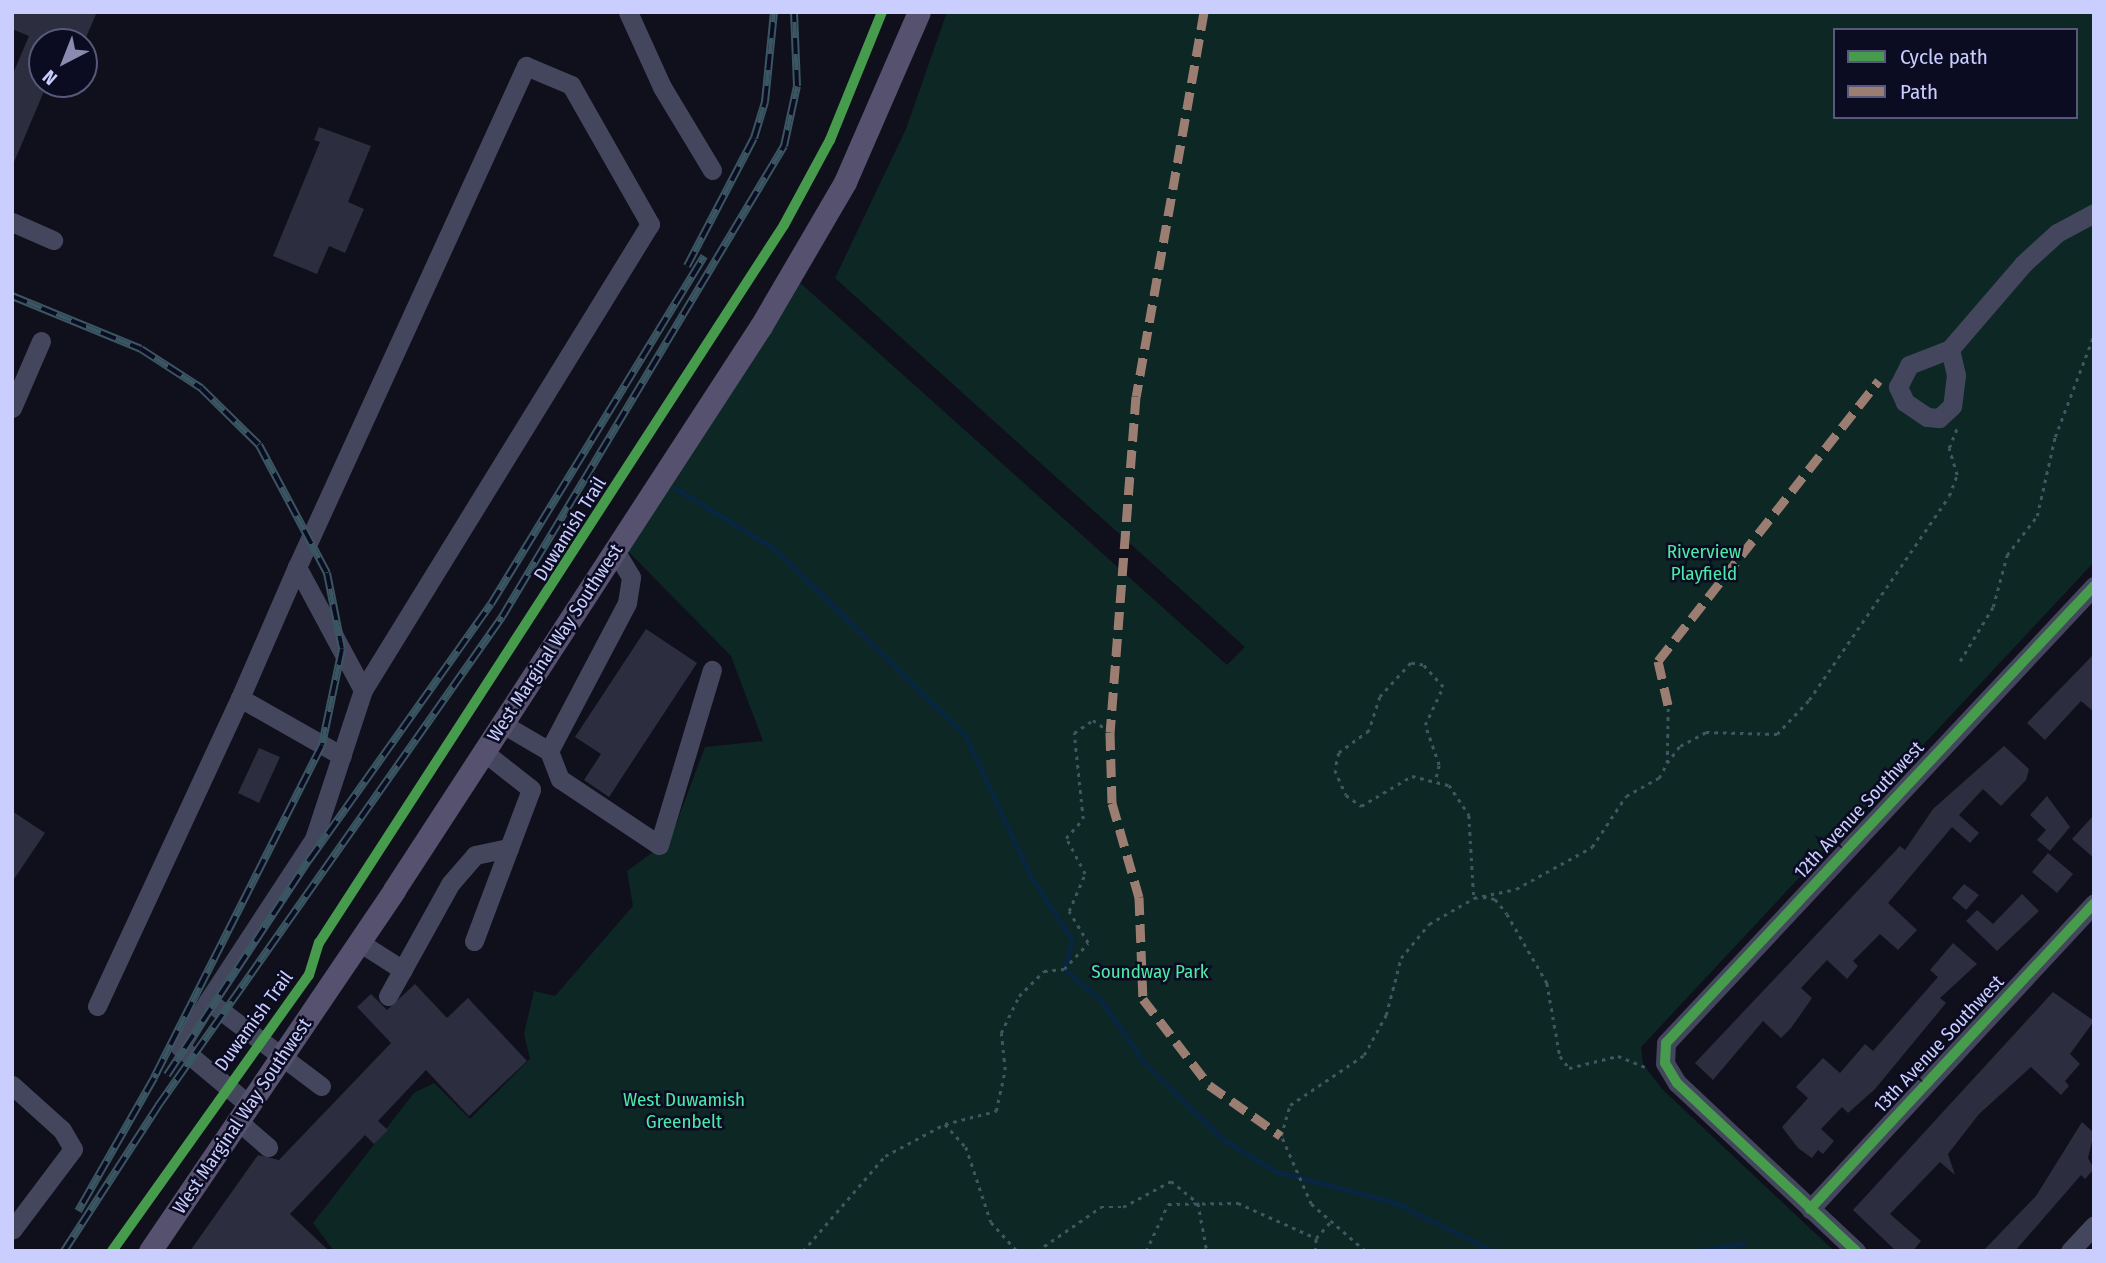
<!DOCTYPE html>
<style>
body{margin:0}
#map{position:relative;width:2106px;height:1263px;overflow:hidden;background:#10101c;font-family:"Fira Sans Condensed",sans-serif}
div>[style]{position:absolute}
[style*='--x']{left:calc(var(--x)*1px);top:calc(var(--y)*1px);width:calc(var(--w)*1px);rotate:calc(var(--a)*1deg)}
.green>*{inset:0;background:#0d2724}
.stream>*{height:5px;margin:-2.5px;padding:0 2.5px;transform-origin:2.5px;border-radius:2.5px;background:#082640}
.building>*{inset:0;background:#2c2d3e}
.path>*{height:2.5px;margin-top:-1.25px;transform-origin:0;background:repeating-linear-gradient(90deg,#415660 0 3.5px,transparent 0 8.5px)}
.minor>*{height:19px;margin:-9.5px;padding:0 9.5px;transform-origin:9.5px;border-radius:9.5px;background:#43465d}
.major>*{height:23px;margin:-11.5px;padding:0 11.5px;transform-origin:11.5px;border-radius:11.5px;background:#575170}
.rail>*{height:8px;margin-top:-4px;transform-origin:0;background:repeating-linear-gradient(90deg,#0b0b21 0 16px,#3a5662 0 32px);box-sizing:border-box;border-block:2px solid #3a5662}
.quiet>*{height:9px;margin-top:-4.5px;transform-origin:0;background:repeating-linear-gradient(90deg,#9b7d72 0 18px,transparent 0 27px)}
.cycleway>*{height:10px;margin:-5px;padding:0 5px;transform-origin:5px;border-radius:5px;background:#469c4c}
span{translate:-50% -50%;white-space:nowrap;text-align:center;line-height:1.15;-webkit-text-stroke:5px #0b0b21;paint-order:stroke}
.street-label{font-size:19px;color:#caceff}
.park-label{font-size:19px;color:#4ceaa6}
.frame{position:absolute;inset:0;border:14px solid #caceff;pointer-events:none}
.legend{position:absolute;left:1833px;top:28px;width:245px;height:91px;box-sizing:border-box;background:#0b0b21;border:2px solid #57597a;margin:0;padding:9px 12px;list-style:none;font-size:21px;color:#caceff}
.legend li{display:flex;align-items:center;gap:14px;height:35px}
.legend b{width:35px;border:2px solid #57597a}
.north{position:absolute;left:28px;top:28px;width:70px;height:70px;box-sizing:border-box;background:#0b0b21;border:2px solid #57597a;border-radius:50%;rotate:222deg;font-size:19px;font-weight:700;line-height:28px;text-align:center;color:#caceff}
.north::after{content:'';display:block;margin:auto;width:24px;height:32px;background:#898cb0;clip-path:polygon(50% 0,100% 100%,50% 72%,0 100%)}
</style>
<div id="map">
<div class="green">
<i style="clip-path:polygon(evenodd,947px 12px,2094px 12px,2094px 562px,1641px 1047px,1643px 1064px,1662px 1089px,1834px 1251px,334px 1251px,313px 1223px,414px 1093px,434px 1083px,470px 1119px,530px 1059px,524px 1034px,534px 991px,555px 996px,633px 906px,627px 871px,670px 840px,705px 747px,763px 741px,731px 656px,624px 547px,797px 280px,1227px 665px,1245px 647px,835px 278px,906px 129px,947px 12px,1835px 30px,2076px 30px,2076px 117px,1835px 117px,1835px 30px)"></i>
</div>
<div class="stream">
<i style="--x:675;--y:488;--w:119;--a:31.5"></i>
<i style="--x:776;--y:550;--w:264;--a:44.4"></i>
<i style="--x:965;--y:735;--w:157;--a:65.1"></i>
<i style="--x:1031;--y:877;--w:75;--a:56.9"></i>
<i style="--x:1072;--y:940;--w:30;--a:105"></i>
<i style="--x:1064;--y:969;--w:47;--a:39.8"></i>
<i style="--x:1100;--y:999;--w:75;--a:55.3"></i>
<i style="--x:1143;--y:1061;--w:110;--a:44.6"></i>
<i style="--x:1221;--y:1138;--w:63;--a:31.4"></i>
<i style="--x:1275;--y:1171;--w:122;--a:14.7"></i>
<i style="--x:1393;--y:1202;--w:111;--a:26.1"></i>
<i style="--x:1696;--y:1251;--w:50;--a:-9.3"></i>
</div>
<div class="building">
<i style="clip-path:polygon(12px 12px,97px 12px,84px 42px,42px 42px,42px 84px,47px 84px,12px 167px,12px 76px,29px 36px,12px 29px)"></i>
<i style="clip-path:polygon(319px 127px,371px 146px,348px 202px,364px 209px,345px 253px,329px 246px,317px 274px,273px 256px,320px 142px,314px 140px)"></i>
<i style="clip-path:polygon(646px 629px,697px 663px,609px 797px,584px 780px,601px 754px,575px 737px)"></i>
<i style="clip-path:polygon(2094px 654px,2094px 712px,2081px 701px,2045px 740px,2027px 723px)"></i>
<i style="clip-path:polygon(2004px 746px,2029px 769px,2026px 780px,2001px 806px,1983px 789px,1959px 815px,1979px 833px,1970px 843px,1952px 827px,1888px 903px,1917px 930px,1898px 950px,1880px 934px,1853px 961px,1858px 966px,1847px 979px,1827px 960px,1801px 988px,1812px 998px,1791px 1028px,1781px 1038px,1763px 1021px,1713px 1080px,1695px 1063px,1900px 846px,1905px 850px,1933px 809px)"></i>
<i style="clip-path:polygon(259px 748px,280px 757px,259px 803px,238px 793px)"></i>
<i style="clip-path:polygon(2047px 796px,2070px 827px,2050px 851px,2037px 840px,2046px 830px,2030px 815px)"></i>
<i style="clip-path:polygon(12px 811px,45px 833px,12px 882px)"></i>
<i style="clip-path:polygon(2094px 815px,2094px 858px,2072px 839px)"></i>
<i style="clip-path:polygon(2048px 853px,2073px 874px,2057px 893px,2032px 872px)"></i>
<i style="clip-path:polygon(1964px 884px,1979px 895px,1966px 910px,1952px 898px)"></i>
<i style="clip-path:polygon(2022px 894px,2039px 911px,1997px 951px,1966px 921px,1977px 910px,1993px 924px)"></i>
<i style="clip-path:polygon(1953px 943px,1977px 964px,1940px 998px,1946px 1003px,1875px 1089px,1848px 1113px,1842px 1107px,1821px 1129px,1834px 1141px,1823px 1154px,1818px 1150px,1812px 1158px,1798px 1148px,1782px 1127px,1808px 1098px,1796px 1087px,1823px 1058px,1840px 1073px,1865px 1044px,1873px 1051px,1938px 977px,1930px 970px)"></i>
<i style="clip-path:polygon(415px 984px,447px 1018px,468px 998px,527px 1061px,469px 1116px,426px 1070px,378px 1121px,388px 1130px,374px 1144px,365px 1135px,290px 1214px,329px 1251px,190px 1251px,258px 1155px,279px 1160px,391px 1043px,357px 1007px,371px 994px,387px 1010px)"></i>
<i style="clip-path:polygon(2053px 992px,2094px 1021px,2070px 1054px,2080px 1064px,2065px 1081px,2069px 1086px,2061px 1095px,2031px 1067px,1979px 1114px,1948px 1154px,1955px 1175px,1940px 1162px,1890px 1214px,1921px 1241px,1913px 1251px,1896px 1251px,1853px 1210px)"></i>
<i style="clip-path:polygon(2082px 1122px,2094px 1133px,2088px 1158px,2094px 1169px,2085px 1179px,2081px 1175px,2015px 1251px,1983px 1251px,2036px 1196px)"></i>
</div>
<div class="path">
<i style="--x:1960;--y:661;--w:63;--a:-58.6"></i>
<i style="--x:1993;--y:607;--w:54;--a:-74.9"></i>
<i style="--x:2007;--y:555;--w:49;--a:-52.4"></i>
<i style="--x:2037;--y:516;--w:81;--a:-77.2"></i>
<i style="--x:2055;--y:437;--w:109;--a:-69.1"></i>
<i style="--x:1667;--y:763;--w:21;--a:-53"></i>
<i style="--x:1680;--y:746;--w:30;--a:-28"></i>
<i style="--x:1706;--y:732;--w:71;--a:1.6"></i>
<i style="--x:1777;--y:734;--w:47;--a:-46.7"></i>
<i style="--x:1809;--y:700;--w:247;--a:-55.5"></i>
<i style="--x:1949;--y:496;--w:22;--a:-69"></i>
<i style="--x:1957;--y:475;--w:28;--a:-107"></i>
<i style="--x:1949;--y:448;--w:24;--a:-68"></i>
<i style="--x:1436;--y:777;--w:12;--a:-76"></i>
<i style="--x:1439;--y:765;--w:42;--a:-109.3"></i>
<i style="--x:1425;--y:725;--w:42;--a:-64.7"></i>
<i style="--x:1443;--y:687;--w:30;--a:-132"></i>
<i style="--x:1423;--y:665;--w:12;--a:-171"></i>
<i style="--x:1411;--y:663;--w:46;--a:132.4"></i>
<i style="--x:1380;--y:697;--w:36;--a:108"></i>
<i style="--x:1369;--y:731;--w:37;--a:144"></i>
<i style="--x:1339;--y:753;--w:17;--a:103"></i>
<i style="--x:1335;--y:770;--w:27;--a:66"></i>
<i style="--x:1346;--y:795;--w:19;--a:36"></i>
<i style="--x:1361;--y:806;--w:59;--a:-30.5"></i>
<i style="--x:1412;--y:776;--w:38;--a:14"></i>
<i style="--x:1449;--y:785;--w:36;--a:56"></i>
<i style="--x:1469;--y:815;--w:83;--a:86.6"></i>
<i style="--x:1483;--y:897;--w:12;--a:9"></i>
<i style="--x:1495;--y:899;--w:19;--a:51"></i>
<i style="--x:1507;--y:914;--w:80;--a:59.9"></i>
<i style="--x:1547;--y:983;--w:74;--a:79.9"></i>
<i style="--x:1560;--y:1056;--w:15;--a:53"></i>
<i style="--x:1569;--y:1068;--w:50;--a:-13.8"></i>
<i style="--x:1618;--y:1056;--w:31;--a:22"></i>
<i style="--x:945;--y:1124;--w:31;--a:48"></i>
<i style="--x:966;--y:1147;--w:79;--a:71.6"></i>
<i style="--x:991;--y:1222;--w:39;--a:48"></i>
<i style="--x:803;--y:1251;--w:125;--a:-49.2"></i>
<i style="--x:885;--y:1156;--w:68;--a:-28.1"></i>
<i style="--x:945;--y:1124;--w:53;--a:-14.3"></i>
<i style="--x:996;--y:1111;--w:42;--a:-77.6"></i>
<i style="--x:1005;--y:1070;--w:37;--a:-96"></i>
<i style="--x:1001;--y:1033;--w:41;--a:-64.1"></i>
<i style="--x:1019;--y:996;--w:35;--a:-45"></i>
<i style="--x:1044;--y:971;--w:20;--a:-6"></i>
<i style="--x:1064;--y:969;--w:35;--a:-47"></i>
<i style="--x:1088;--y:943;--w:37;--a:-121"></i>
<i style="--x:1069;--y:911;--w:40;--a:-66.6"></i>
<i style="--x:1085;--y:874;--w:41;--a:-117.8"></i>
<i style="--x:1066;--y:838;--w:25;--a:-48"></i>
<i style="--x:1083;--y:819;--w:86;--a:-96"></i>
<i style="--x:1074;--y:733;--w:23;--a:-34"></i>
<i style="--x:1093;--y:720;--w:21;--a:35"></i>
<i style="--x:1037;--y:1251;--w:78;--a:-34.5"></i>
<i style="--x:1101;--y:1207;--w:22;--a:0"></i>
<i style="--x:1123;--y:1207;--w:55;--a:-28.4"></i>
<i style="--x:1171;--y:1181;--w:35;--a:39"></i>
<i style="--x:1198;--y:1203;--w:49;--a:79.4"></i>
<i style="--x:1146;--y:1251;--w:52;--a:-64.9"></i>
<i style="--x:1168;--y:1204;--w:70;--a:-0.8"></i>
<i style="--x:1238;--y:1203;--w:85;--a:24.2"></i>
<i style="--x:1316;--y:1238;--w:24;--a:-48"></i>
<i style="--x:1315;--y:1251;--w:13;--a:-86"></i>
<i style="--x:1365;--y:1251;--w:72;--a:-139"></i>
<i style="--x:1311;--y:1204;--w:74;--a:-113.8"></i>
<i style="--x:1281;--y:1136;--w:32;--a:-74"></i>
<i style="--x:1290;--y:1105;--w:89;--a:-34"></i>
<i style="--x:1364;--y:1055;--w:46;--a:-61.2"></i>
<i style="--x:1386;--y:1015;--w:59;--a:-75.3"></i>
<i style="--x:1401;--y:958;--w:44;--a:-50.5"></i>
<i style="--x:1429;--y:924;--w:52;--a:-30"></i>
<i style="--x:1474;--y:898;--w:43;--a:-12.1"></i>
<i style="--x:1516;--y:889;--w:87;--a:-28.9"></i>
<i style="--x:1592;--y:847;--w:61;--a:-56.3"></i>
<i style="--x:1626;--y:796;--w:38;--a:-29"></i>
<i style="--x:1659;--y:778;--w:17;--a:-62"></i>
<i style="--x:1667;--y:763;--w:58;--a:-89"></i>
</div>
<div class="minor">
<i style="--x:628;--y:12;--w:82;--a:65.6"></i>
<i style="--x:662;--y:87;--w:97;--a:58.9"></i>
<i style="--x:526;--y:66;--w:49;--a:22.9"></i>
<i style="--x:571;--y:85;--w:160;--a:60.4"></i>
<i style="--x:650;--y:224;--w:547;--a:121.63"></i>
<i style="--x:363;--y:690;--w:140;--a:-118.2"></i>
<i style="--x:297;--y:567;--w:551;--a:-65.44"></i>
<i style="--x:12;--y:222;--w:45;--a:23.7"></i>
<i style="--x:1950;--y:349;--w:27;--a:77"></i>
<i style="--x:1956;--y:375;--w:31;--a:97"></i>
<i style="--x:1952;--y:406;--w:18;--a:137"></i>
<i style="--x:1939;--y:418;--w:12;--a:-175"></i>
<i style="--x:1927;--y:417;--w:27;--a:-146"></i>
<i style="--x:1905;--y:402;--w:17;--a:-115"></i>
<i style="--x:1898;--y:387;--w:25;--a:-63"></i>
<i style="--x:1909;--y:365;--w:44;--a:-21.3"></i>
<i style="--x:1950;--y:349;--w:112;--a:-49.3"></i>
<i style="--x:2023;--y:264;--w:46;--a:-42.4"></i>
<i style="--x:2057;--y:233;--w:42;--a:-28.4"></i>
<i style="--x:12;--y:408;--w:73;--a:-66.6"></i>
<i style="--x:240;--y:698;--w:143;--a:-66.5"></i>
<i style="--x:501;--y:723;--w:56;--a:30.3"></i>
<i style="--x:549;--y:751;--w:30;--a:69"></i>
<i style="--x:560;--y:779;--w:119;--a:33.7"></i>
<i style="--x:659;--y:845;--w:183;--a:-73.2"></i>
<i style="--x:549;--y:751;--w:167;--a:-62.2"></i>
<i style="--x:627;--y:603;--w:26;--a:-81"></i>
<i style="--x:631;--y:577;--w:31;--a:-121"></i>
<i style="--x:474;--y:941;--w:162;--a:-69.4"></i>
<i style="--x:531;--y:789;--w:60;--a:-141.8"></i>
<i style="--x:359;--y:942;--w:52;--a:32.5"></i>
<i style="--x:388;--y:996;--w:128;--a:-61"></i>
<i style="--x:450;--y:884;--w:38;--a:-49"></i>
<i style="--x:475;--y:855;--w:35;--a:-12"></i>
<i style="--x:208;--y:1001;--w:54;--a:121.3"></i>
<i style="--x:180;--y:1047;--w:90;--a:40"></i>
<i style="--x:97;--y:1006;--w:340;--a:-65.1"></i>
<i style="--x:240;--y:698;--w:117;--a:29.6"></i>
<i style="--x:12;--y:1085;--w:67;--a:42"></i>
<i style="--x:62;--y:1130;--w:22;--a:60"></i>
<i style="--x:73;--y:1149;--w:101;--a:127"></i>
<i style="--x:321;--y:1086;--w:141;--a:-143"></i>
<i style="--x:208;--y:1001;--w:194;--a:-56.8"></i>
<i style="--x:314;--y:839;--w:157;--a:-71.8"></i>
<i style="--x:238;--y:1121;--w:40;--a:41"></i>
<i style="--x:1810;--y:1209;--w:417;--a:-47.1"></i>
<i style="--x:1856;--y:1251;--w:245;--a:-136.8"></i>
<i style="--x:1677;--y:1083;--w:23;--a:-121"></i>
<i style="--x:1665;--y:1063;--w:20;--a:-87"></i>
<i style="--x:1666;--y:1043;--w:626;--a:-46.88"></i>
<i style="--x:2070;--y:1251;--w:35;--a:-47"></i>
</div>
<div class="major">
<i style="--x:150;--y:1251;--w:436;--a:-55.9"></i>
<i style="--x:394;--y:890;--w:673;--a:-56.95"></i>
<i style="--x:761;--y:326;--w:167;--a:-59.7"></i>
<i style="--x:845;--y:182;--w:185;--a:-66.5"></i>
</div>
<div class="rail">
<i style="--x:687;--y:266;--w:144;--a:-62.4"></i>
<i style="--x:754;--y:138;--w:38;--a:-73"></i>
<i style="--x:765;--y:102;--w:90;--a:-84.3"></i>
<i style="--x:12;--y:296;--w:139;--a:22.3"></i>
<i style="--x:141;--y:349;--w:72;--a:33"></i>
<i style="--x:201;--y:388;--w:81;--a:44.5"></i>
<i style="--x:259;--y:445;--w:145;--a:62"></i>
<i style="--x:327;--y:573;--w:77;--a:78.8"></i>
<i style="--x:342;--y:649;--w:98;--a:101.8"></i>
<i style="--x:322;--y:745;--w:373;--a:116.8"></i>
<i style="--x:154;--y:1078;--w:153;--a:119.7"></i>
<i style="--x:167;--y:1075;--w:258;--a:-56.6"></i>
<i style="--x:309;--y:860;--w:314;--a:-54.6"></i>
<i style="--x:491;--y:604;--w:408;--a:-58.5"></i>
<i style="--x:64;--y:1251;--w:173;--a:-57"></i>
<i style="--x:158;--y:1106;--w:598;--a:-54.87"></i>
<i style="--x:502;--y:617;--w:549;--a:-59.09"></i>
<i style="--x:784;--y:146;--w:61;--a:-77.8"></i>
<i style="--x:797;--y:86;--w:74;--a:-92.3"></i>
</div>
<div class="quiet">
<i style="--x:1204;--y:12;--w:390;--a:100"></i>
<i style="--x:1136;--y:396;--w:337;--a:94.4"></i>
<i style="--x:1110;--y:732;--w:71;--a:88.4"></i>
<i style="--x:1112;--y:803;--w:98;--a:74"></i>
<i style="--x:1139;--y:897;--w:102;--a:87.8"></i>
<i style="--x:1143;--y:999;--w:108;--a:52.5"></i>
<i style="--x:1209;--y:1085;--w:88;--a:35.3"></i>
<i style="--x:1668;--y:705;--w:45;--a:-102.8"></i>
<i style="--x:1658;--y:661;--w:357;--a:-51.8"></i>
</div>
<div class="cycleway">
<i style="--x:1810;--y:1209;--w:417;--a:-47.1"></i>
<i style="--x:112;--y:1251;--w:339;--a:-54.5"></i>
<i style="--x:309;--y:975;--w:34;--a:-73"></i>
<i style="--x:319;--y:943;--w:855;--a:-57.07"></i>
<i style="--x:784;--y:225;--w:97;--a:-61.6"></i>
<i style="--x:830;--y:140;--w:138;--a:-67.9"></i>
<i style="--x:1856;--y:1251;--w:245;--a:-136.8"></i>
<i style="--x:1677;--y:1083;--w:23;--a:-121"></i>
<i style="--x:1665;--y:1063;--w:20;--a:-87"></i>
<i style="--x:1666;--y:1043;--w:626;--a:-46.88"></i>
</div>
<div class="street-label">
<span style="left:570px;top:529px;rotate:-58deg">Duwamish Trail</span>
<span style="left:555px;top:643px;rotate:-57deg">West Marginal Way Southwest</span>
<span style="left:1859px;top:810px;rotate:-47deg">12th Avenue Southwest</span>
<span style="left:254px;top:1021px;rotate:-54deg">Duwamish Trail</span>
<span style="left:1939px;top:1044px;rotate:-47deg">13th Avenue Southwest</span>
<span style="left:242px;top:1116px;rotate:-56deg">West Marginal Way Southwest</span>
</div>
<div class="park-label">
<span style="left:1704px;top:563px">Riverview<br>Playfield</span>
<span style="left:1150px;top:972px">Soundway Park</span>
<span style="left:684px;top:1111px">West Duwamish<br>Greenbelt</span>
</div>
<div class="frame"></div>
<ul class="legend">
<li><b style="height:9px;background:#469c4c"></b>Cycle path</li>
<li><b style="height:9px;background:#9b7d72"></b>Path</li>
</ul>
<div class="north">N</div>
</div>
